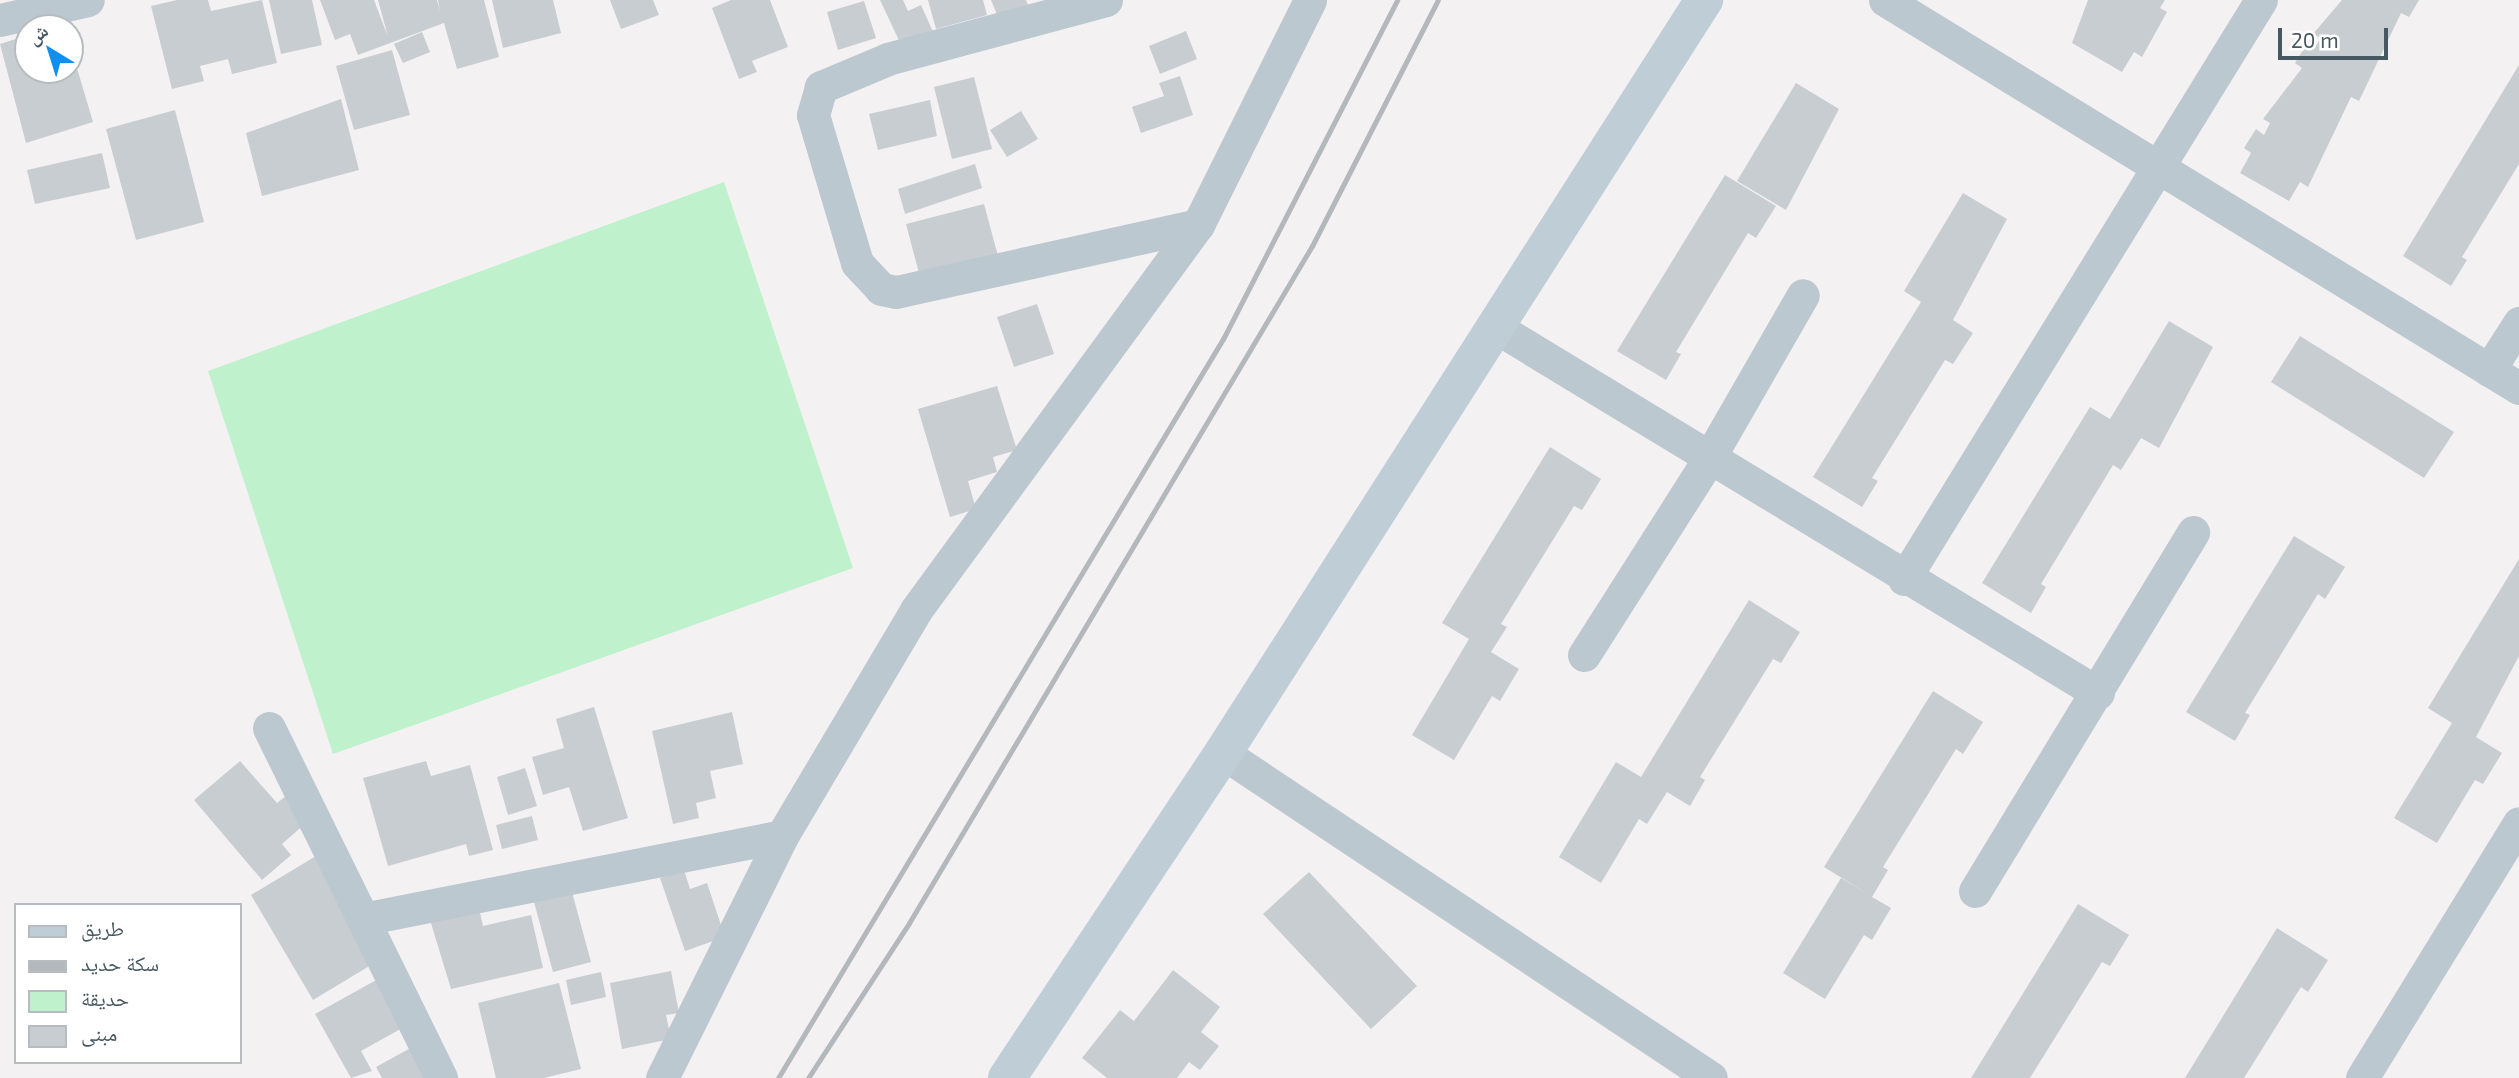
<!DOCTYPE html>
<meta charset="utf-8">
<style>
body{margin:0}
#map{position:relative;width:2519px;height:1078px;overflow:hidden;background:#f4f1f2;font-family:"Exo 2","Noto Naskh Arabic",sans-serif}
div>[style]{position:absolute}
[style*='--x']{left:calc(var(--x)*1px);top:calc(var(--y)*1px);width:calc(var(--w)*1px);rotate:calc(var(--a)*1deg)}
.green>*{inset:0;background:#bff2cc}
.building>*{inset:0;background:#c8cdd1}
.street>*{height:33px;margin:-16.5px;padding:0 16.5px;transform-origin:16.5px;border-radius:16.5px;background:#bcc8cf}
.secondary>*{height:38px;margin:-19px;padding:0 19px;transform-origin:19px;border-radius:19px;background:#becdd6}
.rail>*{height:5px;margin:-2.5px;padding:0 2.5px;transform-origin:2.5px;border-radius:2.5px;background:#b3b8bc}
span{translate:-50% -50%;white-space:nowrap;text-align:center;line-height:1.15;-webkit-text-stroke:5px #fff;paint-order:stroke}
.legend{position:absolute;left:14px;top:903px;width:228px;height:161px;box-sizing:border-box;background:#fff;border:2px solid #b6bcbf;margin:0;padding:9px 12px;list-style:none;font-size:21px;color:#485860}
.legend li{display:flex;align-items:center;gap:14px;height:35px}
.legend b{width:35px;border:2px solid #b6bcbf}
.north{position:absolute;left:14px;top:14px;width:70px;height:70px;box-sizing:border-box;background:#fff;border:2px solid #b6bcbf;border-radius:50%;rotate:322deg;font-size:19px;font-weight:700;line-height:28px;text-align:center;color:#485860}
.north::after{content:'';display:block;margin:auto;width:24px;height:32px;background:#0f8ff0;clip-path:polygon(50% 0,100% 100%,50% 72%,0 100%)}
.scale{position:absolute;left:2278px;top:28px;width:110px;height:32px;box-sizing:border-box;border:4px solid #485860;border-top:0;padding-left:9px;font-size:21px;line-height:24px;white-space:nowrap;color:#485860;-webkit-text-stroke:5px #fff;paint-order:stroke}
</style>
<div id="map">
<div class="green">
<i style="clip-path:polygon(724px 182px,853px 568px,333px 754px,208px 371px)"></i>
</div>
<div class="building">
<i style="clip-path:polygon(177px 0,208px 0,211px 11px,262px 0,277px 63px,232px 74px,228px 59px,200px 66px,204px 81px,172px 89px,151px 6px)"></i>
<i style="clip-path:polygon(269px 0,312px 0,322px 45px,281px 54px)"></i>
<i style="clip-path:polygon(320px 0,374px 0,388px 37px,378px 0,437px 0,440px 11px,438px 0,484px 0,499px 57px,457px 69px,444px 23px,358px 55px,350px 34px,335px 40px)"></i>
<i style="clip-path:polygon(492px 0,553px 0,561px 33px,503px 48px)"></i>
<i style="clip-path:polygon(610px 0,653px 0,659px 15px,621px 29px)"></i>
<i style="clip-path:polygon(731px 0,770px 0,788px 47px,752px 61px,757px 72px,739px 79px,712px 8px)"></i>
<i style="clip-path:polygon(880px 0,903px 0,908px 11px,921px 5px,934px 34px,903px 49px)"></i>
<i style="clip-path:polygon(928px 0,983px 0,987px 15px,936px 29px)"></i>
<i style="clip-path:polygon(991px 0,1026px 0,1030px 10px,1000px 22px)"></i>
<i style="clip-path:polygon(2088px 0,2165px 0,2160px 8px,2167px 12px,2142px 57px,2134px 52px,2122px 72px,2072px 43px)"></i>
<i style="clip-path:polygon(2342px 0,2419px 0,2409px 17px,2401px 13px,2359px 101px,2351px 97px,2308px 187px,2300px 182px,2289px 201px,2240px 173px,2251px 153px,2244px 148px,2256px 129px,2264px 135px,2270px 123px,2263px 119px,2302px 68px,2295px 63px,2306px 45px,2314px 49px,2321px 38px,2313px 34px)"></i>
<i style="clip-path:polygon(864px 1px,876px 38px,838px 50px,827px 12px)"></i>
<i style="clip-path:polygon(1186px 31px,1197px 59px,1160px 74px,1149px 46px)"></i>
<i style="clip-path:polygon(422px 32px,430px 52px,403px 63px,394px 44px)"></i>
<i style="clip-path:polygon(28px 35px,28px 70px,70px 70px,71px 48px,93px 122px,26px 143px,0 44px)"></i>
<i style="clip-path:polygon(392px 50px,410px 115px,354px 130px,336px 66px)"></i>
<i style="clip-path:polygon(2519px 65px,2519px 164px,2462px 257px,2467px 260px,2451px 286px,2403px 256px)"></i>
<i style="clip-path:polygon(1180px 76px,1193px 115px,1141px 133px,1132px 107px,1164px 96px,1159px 83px)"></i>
<i style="clip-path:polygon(974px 77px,992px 149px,952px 159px,934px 87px)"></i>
<i style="clip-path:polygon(1796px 83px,1839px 109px,1786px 210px,1737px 181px)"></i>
<i style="clip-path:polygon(341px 99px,359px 170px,262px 196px,246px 133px)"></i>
<i style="clip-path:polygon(930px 100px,937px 136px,878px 150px,869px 114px)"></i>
<i style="clip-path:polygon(175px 110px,204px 222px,136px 240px,106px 129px)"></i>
<i style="clip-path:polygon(1021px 111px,1038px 139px,1007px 157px,990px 130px)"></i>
<i style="clip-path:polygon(102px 153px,110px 188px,35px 204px,27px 170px)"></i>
<i style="clip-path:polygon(975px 164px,982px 188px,905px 214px,898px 189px)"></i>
<i style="clip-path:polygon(1725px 175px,1776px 206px,1756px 238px,1748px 233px,1676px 352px,1681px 354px,1666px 380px,1617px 351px)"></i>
<i style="clip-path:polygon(1963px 193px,2007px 219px,1953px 320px,1973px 333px,1953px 364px,1945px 360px,1872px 478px,1878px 481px,1862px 507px,1813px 477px,1921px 302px,1904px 291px)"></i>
<i style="clip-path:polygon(984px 204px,998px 256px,920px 277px,906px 224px)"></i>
<i style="clip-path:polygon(1037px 304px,1054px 354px,1014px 367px,997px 317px)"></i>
<i style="clip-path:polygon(2169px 321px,2213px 347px,2159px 448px,2141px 438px,2121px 470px,2113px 465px,2041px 584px,2046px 587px,2031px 613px,1982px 583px,2090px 407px,2110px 419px)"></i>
<i style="clip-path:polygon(2300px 336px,2454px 432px,2424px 478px,2271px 382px)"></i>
<i style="clip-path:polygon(997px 386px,1017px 450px,993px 457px,997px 472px,968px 481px,976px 509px,950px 517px,918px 409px)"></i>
<i style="clip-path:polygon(1550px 447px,1601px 479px,1582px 510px,1574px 506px,1501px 624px,1507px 627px,1491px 652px,1519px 669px,1500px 701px,1492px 696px,1454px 760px,1412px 735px,1469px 639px,1442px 623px)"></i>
<i style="clip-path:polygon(2294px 536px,2345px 567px,2325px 599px,2318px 594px,2245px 713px,2250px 715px,2235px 741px,2186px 712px)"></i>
<i style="clip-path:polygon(2519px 559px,2519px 656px,2476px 737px,2502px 753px,2483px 784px,2475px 780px,2437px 843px,2394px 818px,2452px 723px,2428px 708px)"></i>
<i style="clip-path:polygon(1749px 600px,1800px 632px,1781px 663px,1773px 659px,1700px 777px,1705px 780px,1690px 806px,1667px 792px,1647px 824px,1639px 819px,1601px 883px,1559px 857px,1616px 762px,1641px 777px)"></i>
<i style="clip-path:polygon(1933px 691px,1983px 722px,1963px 754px,1956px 749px,1883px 867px,1888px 870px,1872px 897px,1891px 908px,1872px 940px,1864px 935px,1825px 999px,1783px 973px,1841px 878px,1868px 894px,1824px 867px)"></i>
<i style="clip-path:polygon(594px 707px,628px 818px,583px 831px,569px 787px,543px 795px,532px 757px,564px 748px,556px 719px)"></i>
<i style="clip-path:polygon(732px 712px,743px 764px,710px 771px,716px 798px,696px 803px,699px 818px,673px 824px,652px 731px)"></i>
<i style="clip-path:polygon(240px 761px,277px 803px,292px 791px,314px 816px,282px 844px,291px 855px,262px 880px,194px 800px)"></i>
<i style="clip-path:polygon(426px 761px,431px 776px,470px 765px,493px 850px,469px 856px,466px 844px,388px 866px,363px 778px)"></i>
<i style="clip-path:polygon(525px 768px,537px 806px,508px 815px,497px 777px)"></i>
<i style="clip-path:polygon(532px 816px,538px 840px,502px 849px,496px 825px)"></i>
<i style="clip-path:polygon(331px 847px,386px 956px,313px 1000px,251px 895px)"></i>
<i style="clip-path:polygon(684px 870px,690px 889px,707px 883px,725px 937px,685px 951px,660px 878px)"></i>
<i style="clip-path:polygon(1309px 872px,1417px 986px,1371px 1029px,1263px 914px)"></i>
<i style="clip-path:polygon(572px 892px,591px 962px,553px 972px,534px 902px)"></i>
<i style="clip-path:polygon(477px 899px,483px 926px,531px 915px,543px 968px,451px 989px,427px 910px)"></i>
<i style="clip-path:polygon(2078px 904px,2129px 935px,2110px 966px,2102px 962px,2030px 1078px,1971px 1078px)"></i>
<i style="clip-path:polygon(2277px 928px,2328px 960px,2308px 992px,2301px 987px,2244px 1078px,2185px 1078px)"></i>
<i style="clip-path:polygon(1173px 970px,1220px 1007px,1201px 1032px,1219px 1046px,1200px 1070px,1189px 1062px,1177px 1078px,1107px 1078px,1082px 1058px,1120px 1010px,1134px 1021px)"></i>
<i style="clip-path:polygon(671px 971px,679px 1013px,666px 1015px,671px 1039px,622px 1049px,610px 983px)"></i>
<i style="clip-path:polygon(601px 972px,606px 997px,571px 1005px,566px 980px)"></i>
<i style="clip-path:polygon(378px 979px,404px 1027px,361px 1051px,372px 1071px,351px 1078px,315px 1014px)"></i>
<i style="clip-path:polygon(559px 983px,581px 1069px,544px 1078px,496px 1078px,478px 1003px)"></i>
<i style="clip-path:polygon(425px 1040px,442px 1078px,382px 1078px,376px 1067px)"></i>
</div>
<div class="street">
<i style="--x:1106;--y:0;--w:226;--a:164.9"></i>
<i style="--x:888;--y:59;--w:73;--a:157.3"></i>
<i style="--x:821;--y:87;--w:29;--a:106"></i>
<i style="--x:813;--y:115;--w:154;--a:73.4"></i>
<i style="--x:857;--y:263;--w:35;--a:47"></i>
<i style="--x:881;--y:289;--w:15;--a:11"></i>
<i style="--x:896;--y:292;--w:309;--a:-12.5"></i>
<i style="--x:1885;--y:0;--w:743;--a:31.47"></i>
<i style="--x:0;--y:20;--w:90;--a:-12.8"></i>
<i style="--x:1497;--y:328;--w:703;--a:31.27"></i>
<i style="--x:2489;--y:370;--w:56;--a:-57.4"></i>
<i style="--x:1904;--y:579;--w:680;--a:-58.34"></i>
<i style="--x:1584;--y:655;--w:231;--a:-57.5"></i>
<i style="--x:1708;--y:460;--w:190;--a:-60.1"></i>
<i style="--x:269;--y:728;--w:390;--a:63.8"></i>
<i style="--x:1223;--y:753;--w:586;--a:33.66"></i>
<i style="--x:1975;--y:891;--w:420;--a:-58.7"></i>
<i style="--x:363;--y:919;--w:427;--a:-11.2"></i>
<i style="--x:662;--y:1078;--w:270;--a:-63.6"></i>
<i style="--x:782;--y:836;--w:263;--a:-59.3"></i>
<i style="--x:916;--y:610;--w:477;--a:-53.8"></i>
<i style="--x:1198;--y:225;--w:251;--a:-63.5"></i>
<i style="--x:2362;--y:1078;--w:299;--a:-58.4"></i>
</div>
<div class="secondary">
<i style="--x:1007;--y:1078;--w:390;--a:-56.4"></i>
<i style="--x:1223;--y:753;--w:894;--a:-57.43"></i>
</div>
<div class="rail">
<i style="--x:778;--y:1078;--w:863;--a:-58.95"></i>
<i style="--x:1223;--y:339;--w:381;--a:-62.8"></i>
<i style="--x:808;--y:1078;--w:185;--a:-56.9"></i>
<i style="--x:909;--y:923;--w:788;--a:-59.24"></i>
<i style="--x:1312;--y:246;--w:276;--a:-62.9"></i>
</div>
<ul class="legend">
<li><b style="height:9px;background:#becdd6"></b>طريق</li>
<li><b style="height:9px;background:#b3b8bc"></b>سكة حديد</li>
<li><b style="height:19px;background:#bff2cc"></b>حديقة</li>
<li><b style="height:19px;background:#c8cdd1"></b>مبنى</li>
</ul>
<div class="north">ش</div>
<div class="scale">20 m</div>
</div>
